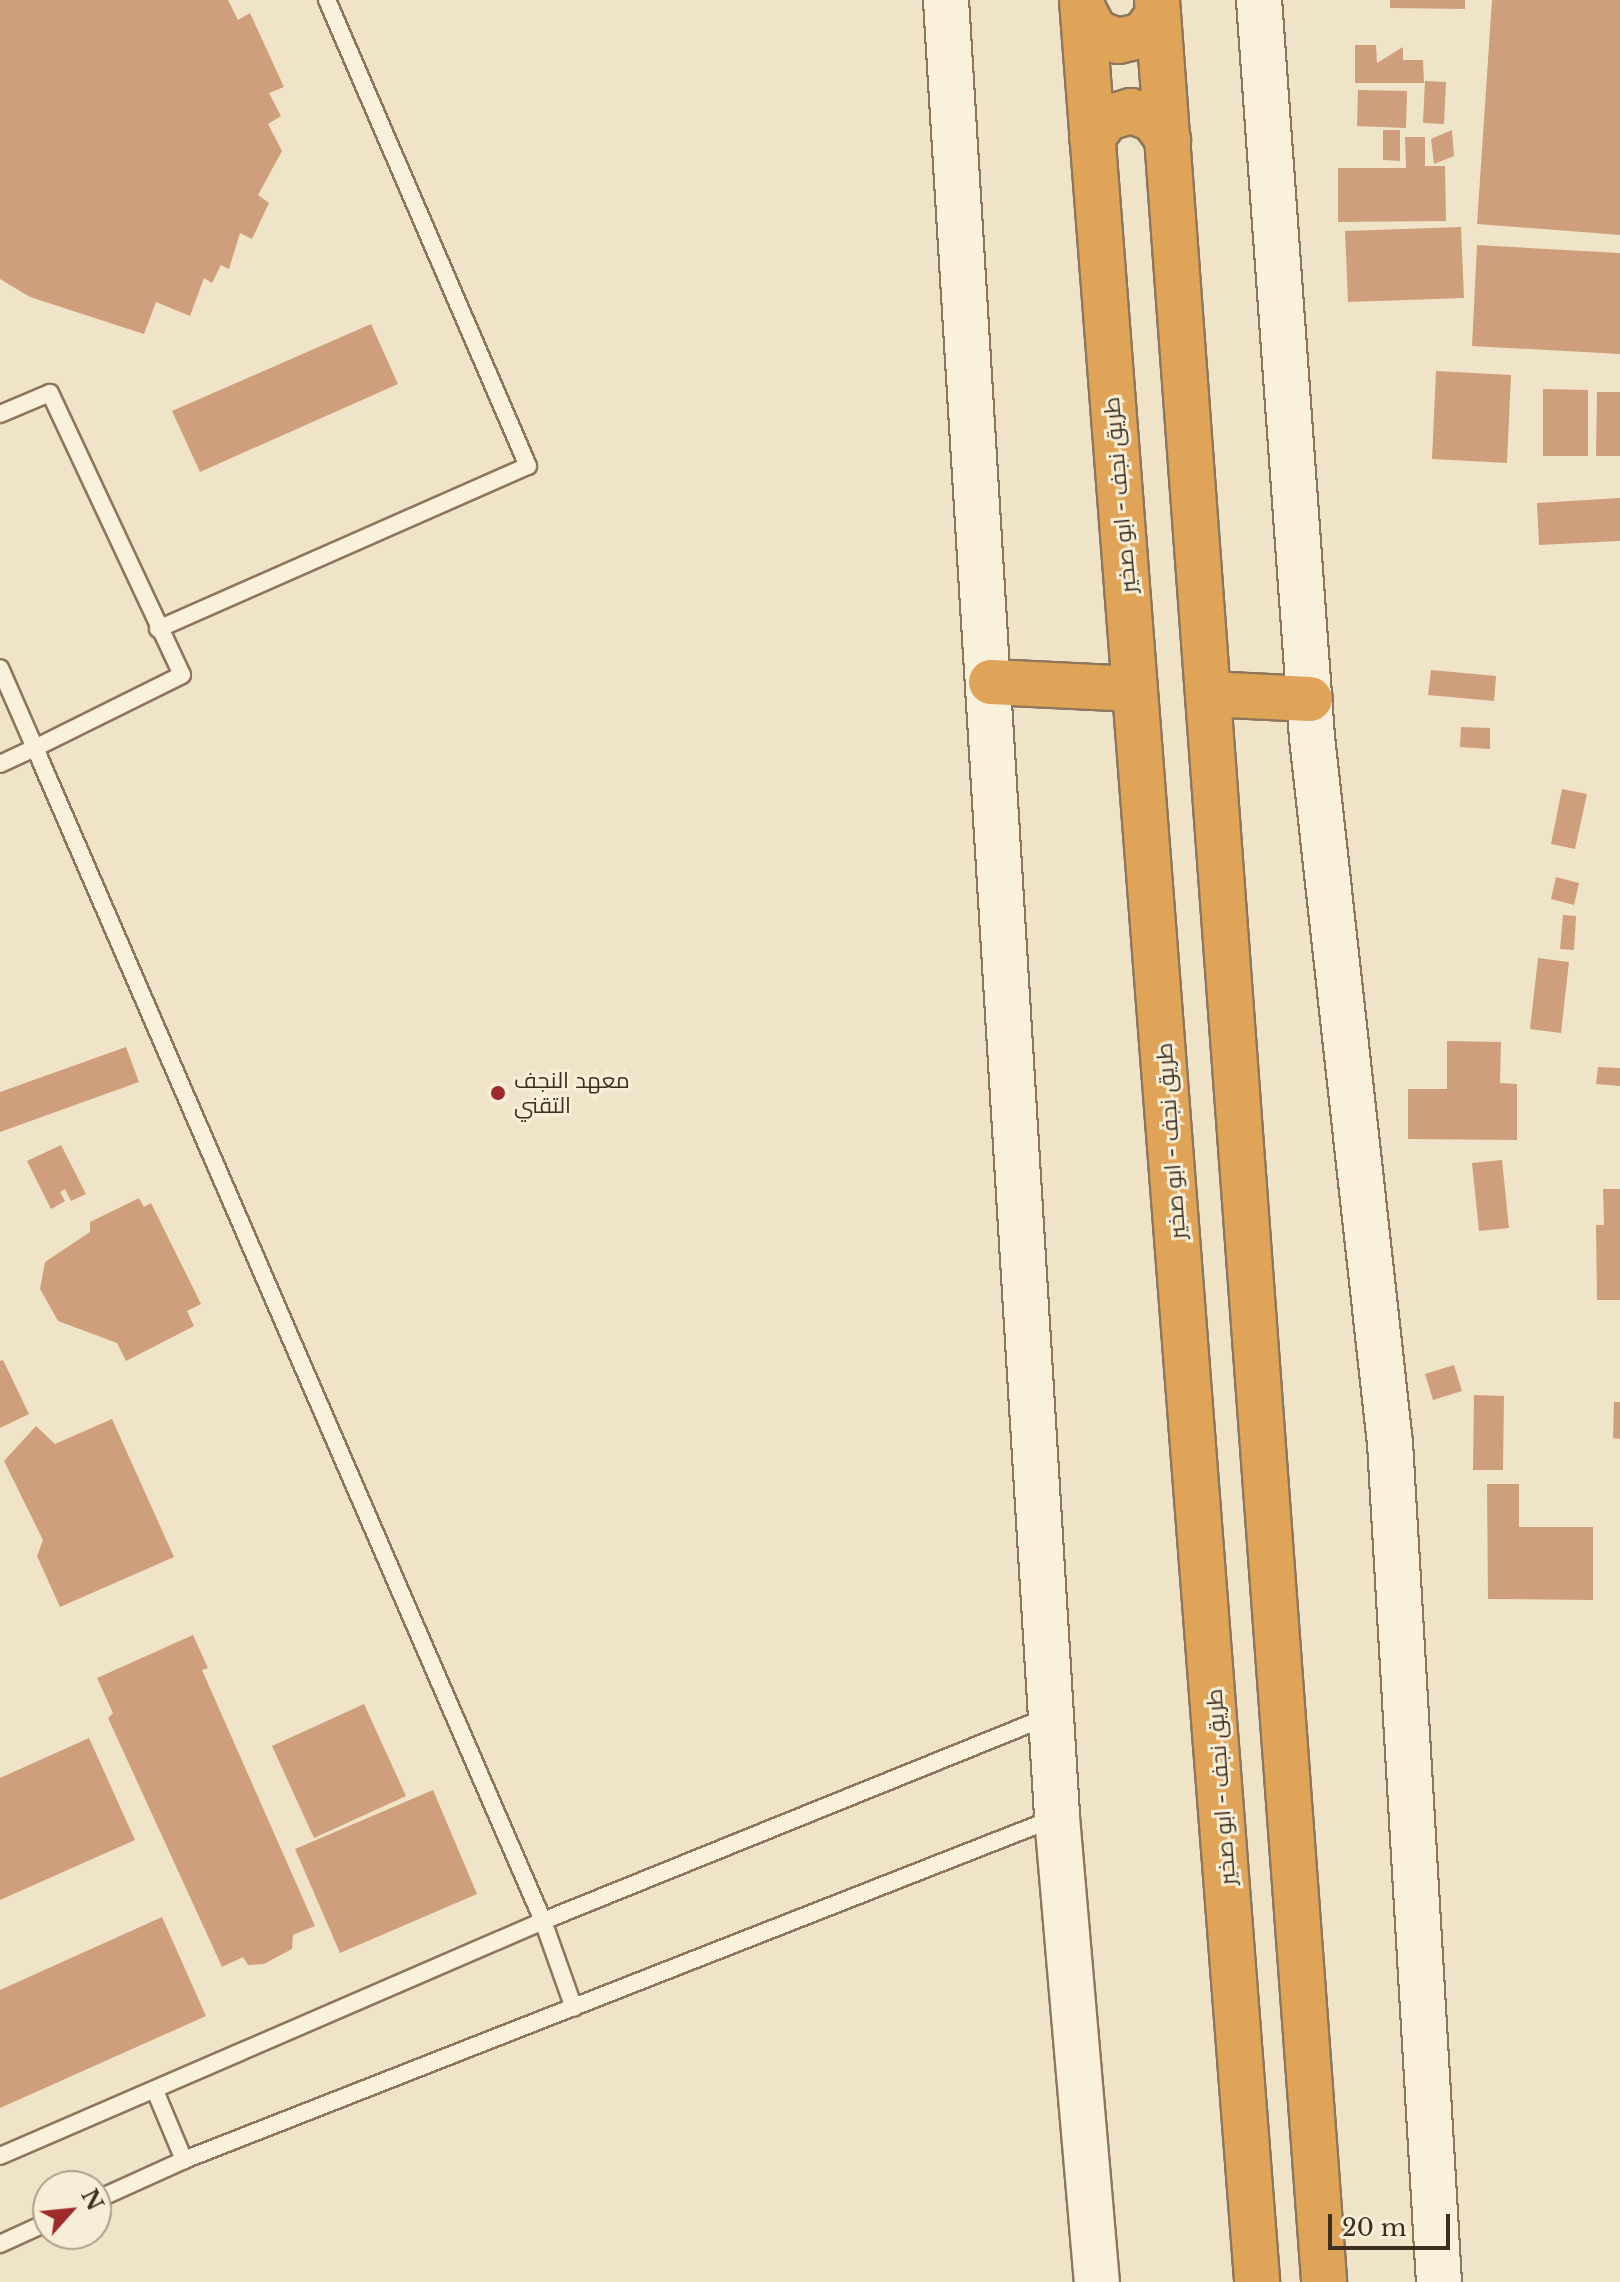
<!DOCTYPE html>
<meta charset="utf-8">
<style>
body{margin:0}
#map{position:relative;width:1620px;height:2282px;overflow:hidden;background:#f0e4c8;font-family:"Libre Baskerville",Cairo,serif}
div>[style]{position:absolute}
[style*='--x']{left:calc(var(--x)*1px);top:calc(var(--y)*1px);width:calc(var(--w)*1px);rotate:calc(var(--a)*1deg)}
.building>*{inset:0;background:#cf9f7d}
.roads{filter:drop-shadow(2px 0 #8d765c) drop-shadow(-2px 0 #8d765c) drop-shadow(0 2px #8d765c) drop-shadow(0 -2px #8d765c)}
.lane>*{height:16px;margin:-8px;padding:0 8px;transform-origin:8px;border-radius:8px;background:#faf1dc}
.secondary>*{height:44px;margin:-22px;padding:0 22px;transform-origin:22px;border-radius:22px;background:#faf1dc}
.highway>*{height:44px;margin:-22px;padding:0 22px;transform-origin:22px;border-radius:22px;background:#e0a458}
.dots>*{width:22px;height:22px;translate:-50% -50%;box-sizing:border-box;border:4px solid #f7eed8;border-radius:50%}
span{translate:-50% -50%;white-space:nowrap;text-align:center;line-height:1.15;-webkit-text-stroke:6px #f7eed8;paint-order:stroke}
.street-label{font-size:22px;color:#3d2e20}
.poi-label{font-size:22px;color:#3d2e20}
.left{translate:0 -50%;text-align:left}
.north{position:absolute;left:32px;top:2170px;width:80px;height:80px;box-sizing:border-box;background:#f7eed8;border:2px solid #ada18e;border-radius:50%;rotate:63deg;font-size:22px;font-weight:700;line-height:32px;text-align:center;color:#3d2e20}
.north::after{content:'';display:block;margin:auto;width:28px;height:36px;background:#9e2a2b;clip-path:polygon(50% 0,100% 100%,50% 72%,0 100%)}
.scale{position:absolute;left:1328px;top:2214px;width:122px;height:36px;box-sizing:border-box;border:4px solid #3d2e20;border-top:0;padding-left:10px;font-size:24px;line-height:28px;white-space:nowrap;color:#3d2e20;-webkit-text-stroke:6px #f7eed8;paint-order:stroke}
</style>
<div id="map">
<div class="building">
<i style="clip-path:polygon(0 0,228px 0,238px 20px,250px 13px,284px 87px,269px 93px,281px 116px,268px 124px,282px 151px,258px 195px,269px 203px,252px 239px,240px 233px,229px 269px,221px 265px,212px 283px,204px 278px,190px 316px,156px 302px,144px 334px,30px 297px,0 279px)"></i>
<i style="clip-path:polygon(1390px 0,1465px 0,1465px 9px,1390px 8px)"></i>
<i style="clip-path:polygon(1492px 0,1620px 0,1620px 235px,1477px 224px)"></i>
<i style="clip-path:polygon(1355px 45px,1376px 45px,1377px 63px,1403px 47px,1403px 60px,1423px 60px,1424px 83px,1355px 83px)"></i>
<i style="clip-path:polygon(1425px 81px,1446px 82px,1444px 124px,1423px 123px)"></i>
<i style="clip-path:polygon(1358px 90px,1407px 91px,1406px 128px,1357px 126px)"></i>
<i style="clip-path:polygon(1383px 130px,1400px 130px,1400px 161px,1383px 160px)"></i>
<i style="clip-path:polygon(1452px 130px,1454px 156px,1434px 164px,1431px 139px)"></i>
<i style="clip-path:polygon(1405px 137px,1425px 137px,1425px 166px,1445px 166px,1446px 221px,1338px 222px,1338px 168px,1406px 168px)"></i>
<i style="clip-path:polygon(1461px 227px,1464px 298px,1348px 302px,1345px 231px)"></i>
<i style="clip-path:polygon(1477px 245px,1620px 253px,1620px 354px,1472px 346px)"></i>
<i style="clip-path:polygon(371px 324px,398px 384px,200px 472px,172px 411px)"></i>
<i style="clip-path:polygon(1436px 371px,1511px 375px,1507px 463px,1432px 459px)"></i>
<i style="clip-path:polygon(1543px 389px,1588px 390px,1588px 456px,1543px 456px)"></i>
<i style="clip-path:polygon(1597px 392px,1620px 392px,1620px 456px,1596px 456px)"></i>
<i style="clip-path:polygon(1620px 498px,1620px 541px,1539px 545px,1537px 503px)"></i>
<i style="clip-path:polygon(1431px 670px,1496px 676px,1494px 701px,1428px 695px)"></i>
<i style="clip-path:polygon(1461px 727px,1490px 728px,1490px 749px,1460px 747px)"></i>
<i style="clip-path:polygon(1562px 789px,1587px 794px,1575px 849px,1551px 844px)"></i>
<i style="clip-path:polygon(1556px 877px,1579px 883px,1574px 905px,1551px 899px)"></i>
<i style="clip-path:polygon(1563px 915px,1576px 916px,1574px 950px,1560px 949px)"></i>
<i style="clip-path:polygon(1538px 958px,1569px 962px,1561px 1033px,1530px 1029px)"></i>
<i style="clip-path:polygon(1447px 1041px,1501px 1042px,1500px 1083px,1517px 1084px,1517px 1140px,1408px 1139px,1408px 1089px,1447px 1089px)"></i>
<i style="clip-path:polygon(126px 1047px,139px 1082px,0 1132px,0 1092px)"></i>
<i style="clip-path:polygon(1598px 1067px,1620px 1068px,1620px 1086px,1596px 1084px)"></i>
<i style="clip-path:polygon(61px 1145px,86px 1194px,71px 1201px,65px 1189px,60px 1192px,65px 1201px,51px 1209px,27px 1161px)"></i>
<i style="clip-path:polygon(1502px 1160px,1509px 1228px,1479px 1231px,1472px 1163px)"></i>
<i style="clip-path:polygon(1603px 1189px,1620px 1189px,1620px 1300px,1597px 1300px,1596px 1225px,1604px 1225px)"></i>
<i style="clip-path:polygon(139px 1198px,144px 1207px,151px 1203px,201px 1304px,187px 1311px,194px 1326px,126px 1361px,117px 1343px,58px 1321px,40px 1289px,45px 1262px,90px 1232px,90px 1222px)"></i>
<i style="clip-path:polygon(3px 1360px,29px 1414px,0 1428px,0 1361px)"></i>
<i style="clip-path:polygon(1454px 1365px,1462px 1391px,1433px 1400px,1425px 1374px)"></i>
<i style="clip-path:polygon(1474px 1395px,1504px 1396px,1503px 1470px,1473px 1470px)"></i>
<i style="clip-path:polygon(1614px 1402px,1620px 1402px,1620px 1439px,1613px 1438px)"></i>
<i style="clip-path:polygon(112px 1419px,174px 1557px,60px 1607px,37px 1556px,43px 1540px,4px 1461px,36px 1426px,55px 1444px)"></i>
<i style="clip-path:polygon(1487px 1484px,1519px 1484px,1519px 1527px,1593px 1527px,1593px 1600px,1488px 1599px)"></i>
<i style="clip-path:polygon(193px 1635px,208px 1668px,202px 1670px,315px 1926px,293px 1935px,292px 1949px,264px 1964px,248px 1965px,243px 1957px,222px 1967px,108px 1718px,113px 1713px,97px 1678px)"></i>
<i style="clip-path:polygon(364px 1704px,406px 1796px,314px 1838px,272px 1746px)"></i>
<i style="clip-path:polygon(89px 1738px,135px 1840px,0 1900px,0 1778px)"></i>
<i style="clip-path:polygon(433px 1790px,477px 1894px,340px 1953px,295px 1849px)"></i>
<i style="clip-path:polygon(162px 1917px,206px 2016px,0 2108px,0 1990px)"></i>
</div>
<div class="roads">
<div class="lane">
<i style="--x:0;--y:414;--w:54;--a:-22.8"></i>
<i style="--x:50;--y:393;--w:311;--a:64.9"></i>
<i style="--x:182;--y:675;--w:164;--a:153.6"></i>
<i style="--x:35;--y:748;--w:87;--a:-113.6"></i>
<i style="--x:158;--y:629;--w:404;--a:-23.8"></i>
<i style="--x:528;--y:466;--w:508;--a:-113.33"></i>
<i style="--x:0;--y:764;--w:38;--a:-25"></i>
<i style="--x:35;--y:748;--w:1278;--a:66.58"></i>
<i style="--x:543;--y:1921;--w:92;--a:70.4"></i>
<i style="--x:156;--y:2093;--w:73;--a:67.3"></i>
<i style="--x:0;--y:2156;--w:592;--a:-23.4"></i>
<i style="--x:543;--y:1921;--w:544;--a:-22.04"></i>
<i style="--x:96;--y:2200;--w:97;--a:-24.4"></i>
<i style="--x:184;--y:2160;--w:936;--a:-21.44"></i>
<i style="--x:0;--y:2244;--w:53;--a:-24.6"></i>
</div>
<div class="secondary">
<i style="--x:946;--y:0;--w:1820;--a:86.5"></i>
<i style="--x:1057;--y:1817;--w:467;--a:85.1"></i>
<i style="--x:1259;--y:0;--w:739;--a:85.89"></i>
<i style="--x:1312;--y:737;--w:710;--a:83.7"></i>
<i style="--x:1390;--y:1443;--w:840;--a:86.66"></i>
</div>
<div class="highway">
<i style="--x:1082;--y:0;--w:2289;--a:85.61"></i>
<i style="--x:1157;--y:0;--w:2288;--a:85.81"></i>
<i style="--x:1083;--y:9;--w:26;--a:62"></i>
<i style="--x:1095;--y:32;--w:25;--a:21"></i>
<i style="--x:1118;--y:41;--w:26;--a:-13"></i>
<i style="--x:1143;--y:35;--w:25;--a:-53"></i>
<i style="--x:1092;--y:138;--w:25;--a:-53"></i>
<i style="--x:1107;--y:118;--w:25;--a:-16"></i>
<i style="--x:1131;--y:111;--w:23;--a:20"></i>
<i style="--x:1153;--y:119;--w:26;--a:54"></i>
<i style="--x:991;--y:682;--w:144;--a:2.8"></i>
<i style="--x:1208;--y:694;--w:102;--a:2.8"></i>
</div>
</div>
<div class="dots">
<i style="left:498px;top:1093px;background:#9e2a2b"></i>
</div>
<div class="street-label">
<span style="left:1120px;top:495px;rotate:-95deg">طريق نجف - ابو صخير</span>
<span style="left:1171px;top:1141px;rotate:-94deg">طريق نجف - ابو صخير</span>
<span style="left:1221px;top:1787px;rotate:-94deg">طريق نجف - ابو صخير</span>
</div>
<div class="poi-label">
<span class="left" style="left:514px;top:1093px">معهد النجف<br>التقني</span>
</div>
<div class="north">N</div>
<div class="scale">20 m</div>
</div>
